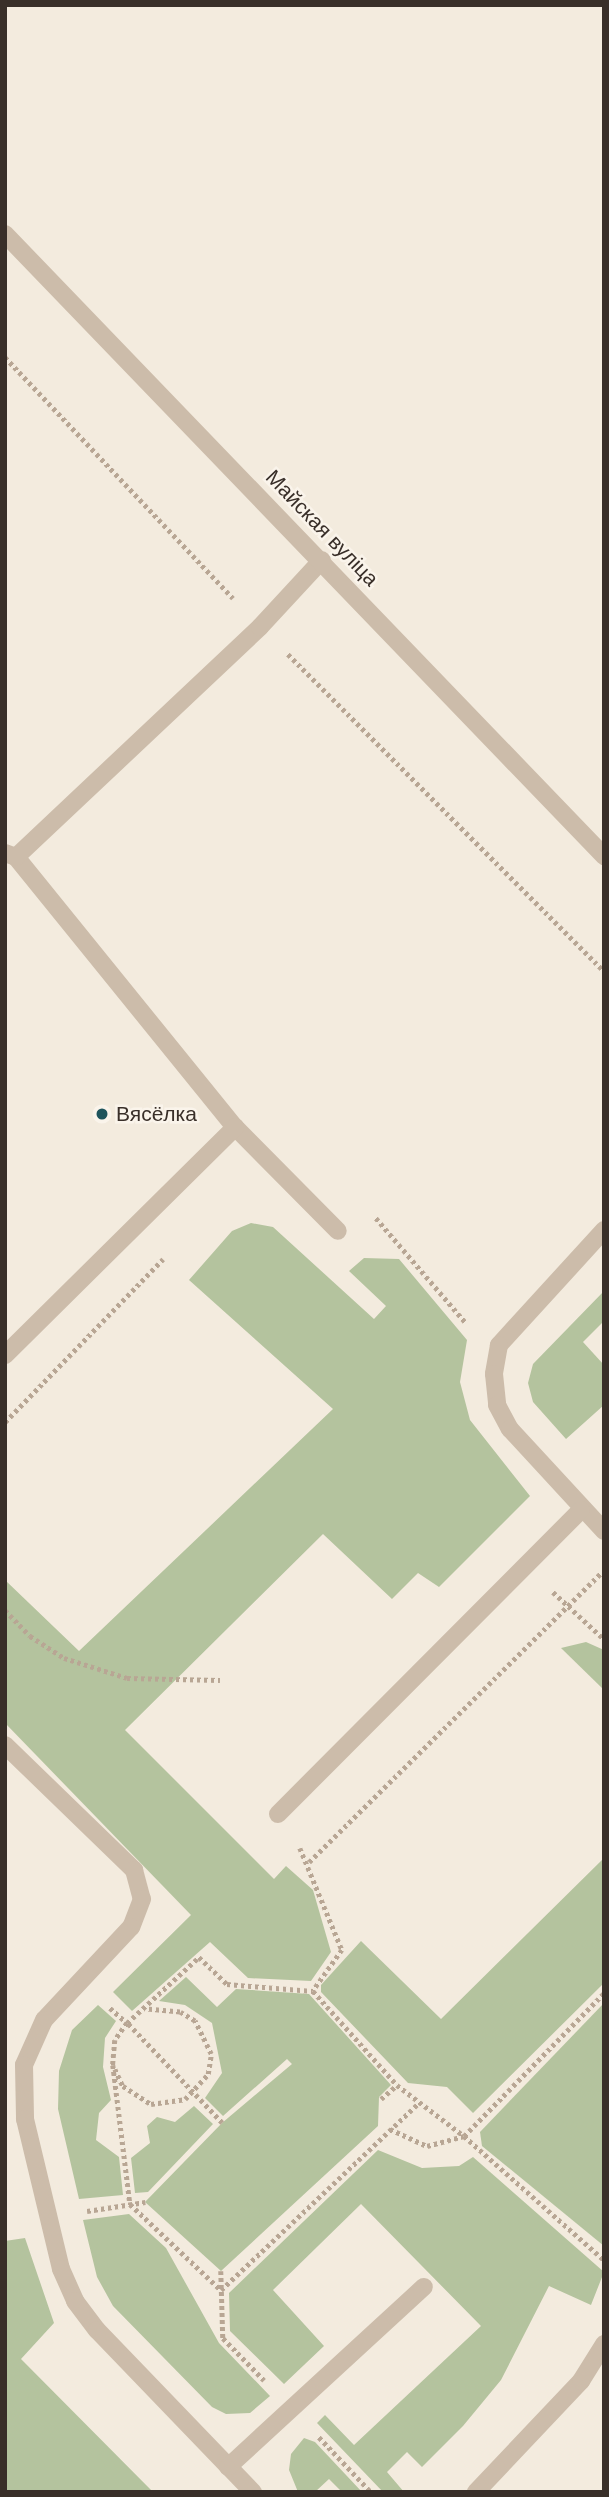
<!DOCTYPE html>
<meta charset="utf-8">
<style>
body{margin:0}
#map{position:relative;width:609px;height:2497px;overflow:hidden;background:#f3ebde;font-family:Arial,sans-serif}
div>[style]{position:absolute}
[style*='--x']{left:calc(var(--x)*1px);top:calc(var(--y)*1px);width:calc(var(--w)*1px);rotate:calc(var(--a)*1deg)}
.green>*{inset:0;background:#b4c39e}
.path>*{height:4.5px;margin-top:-2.25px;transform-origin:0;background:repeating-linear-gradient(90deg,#b8a694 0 3.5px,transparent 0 7px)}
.lane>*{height:18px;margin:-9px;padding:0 9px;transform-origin:9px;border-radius:9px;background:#ccbcaa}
.street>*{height:18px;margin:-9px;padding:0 9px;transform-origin:9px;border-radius:9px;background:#ccbcaa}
.dots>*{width:19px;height:19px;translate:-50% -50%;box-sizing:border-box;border:4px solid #faf4eb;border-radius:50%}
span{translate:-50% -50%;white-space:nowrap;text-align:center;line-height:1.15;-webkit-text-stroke:5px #faf4eb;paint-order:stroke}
.street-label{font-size:21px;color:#392f29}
.poi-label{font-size:21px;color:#392f29}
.left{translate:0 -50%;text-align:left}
.frame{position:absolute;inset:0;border:7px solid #392f29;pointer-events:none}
</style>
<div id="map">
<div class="green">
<i style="clip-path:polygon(251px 1223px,273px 1227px,374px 1319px,386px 1306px,349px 1271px,364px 1258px,399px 1259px,467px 1340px,460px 1382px,470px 1420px,530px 1496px,439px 1587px,418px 1573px,392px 1599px,323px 1534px,125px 1730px,274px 1879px,286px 1866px,313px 1890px,331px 1952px,311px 1981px,248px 1978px,210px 1942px,132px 2011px,113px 1992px,191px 1915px,5px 1723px,5px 1580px,79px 1651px,333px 1409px,189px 1280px,232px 1231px)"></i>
<i style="clip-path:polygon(604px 1291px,604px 1321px,583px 1342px,604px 1365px,604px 1405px,566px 1439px,533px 1402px,528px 1383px,533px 1364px)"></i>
<i style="clip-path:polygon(586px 1642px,604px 1650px,604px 1690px,561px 1648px)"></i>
<i style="clip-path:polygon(604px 1858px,604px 1983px,473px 2113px,447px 2087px,408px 2083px,321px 1992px,321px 1985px,361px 1941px,441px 2019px)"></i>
<i style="clip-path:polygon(186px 1977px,217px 2007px,236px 1989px,309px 1994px,391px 2085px,379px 2097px,378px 2126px,221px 2271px,145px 2202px,222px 2123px,292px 2064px,287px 2059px,223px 2116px,205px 2098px,222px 2073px,212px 2023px,185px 2005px,159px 2001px)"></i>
<i style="clip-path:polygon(604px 2003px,604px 2246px,482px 2146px,480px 2132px)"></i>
<i style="clip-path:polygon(98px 2005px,116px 2021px,105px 2038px,103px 2067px,111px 2100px,99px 2113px,96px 2140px,119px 2157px,123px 2195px,79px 2199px,58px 2109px,59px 2071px,72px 2030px)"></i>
<i style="clip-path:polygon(194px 2106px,213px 2124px,148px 2192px,135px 2193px,131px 2158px,150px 2143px,147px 2126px,157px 2117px,175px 2122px)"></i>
<i style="clip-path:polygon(378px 2150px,422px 2168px,459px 2166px,473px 2157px,604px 2272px,591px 2305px,549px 2286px,501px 2380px,463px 2426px,422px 2467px,407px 2452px,387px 2472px,404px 2492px,383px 2492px,317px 2423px,325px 2415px,354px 2445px,481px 2326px,361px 2204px,273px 2290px,324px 2346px,284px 2384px,230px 2331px,229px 2293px)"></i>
<i style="clip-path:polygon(129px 2214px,166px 2248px,219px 2343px,270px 2396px,250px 2413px,226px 2414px,212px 2407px,113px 2306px,97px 2277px,83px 2220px)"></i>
<i style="clip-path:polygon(25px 2238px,54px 2323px,21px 2359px,153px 2492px,5px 2492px,5px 2241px)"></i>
<i style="clip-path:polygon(304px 2438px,315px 2442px,362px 2492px,342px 2492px,329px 2479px,315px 2492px,298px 2492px,289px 2470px,291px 2454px)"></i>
</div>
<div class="path">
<i style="--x:5;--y:357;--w:332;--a:46.6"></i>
<i style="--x:288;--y:654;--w:448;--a:45.1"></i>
<i style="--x:376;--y:1218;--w:138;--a:49.4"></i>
<i style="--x:5;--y:1422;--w:227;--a:-45.9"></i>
<i style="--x:553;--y:1592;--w:69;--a:42.7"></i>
<i style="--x:5;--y:1610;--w:36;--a:46"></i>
<i style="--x:30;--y:1636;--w:40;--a:32.9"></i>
<i style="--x:64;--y:1658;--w:66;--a:17.6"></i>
<i style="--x:127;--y:1678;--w:93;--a:1.2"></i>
<i style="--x:300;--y:1848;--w:110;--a:67.6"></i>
<i style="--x:342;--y:1950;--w:50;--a:125.3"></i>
<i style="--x:313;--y:1991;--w:126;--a:48.2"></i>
<i style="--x:397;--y:2085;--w:84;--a:37.3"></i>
<i style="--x:464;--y:2136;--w:187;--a:41.5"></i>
<i style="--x:309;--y:1862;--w:412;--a:-44.7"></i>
<i style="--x:110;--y:2008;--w:23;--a:41"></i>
<i style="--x:127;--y:2023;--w:98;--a:-42.5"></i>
<i style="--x:199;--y:1957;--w:39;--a:44"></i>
<i style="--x:227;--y:1984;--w:86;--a:4.7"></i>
<i style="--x:115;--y:2069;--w:19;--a:65"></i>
<i style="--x:123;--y:2086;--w:33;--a:33"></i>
<i style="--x:151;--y:2104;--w:34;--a:-8"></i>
<i style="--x:185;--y:2099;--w:34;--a:-47"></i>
<i style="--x:208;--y:2074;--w:20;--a:-81"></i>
<i style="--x:211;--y:2054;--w:37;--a:-116"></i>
<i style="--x:195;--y:2021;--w:17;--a:-149"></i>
<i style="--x:180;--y:2012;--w:36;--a:-175"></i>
<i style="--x:381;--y:2099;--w:21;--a:-41"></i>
<i style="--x:222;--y:2123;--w:138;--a:-133.5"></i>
<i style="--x:127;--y:2023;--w:21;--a:125"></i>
<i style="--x:115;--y:2040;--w:25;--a:95"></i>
<i style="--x:113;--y:2065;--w:140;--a:83"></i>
<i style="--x:130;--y:2204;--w:125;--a:43.4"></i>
<i style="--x:221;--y:2290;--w:272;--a:-43.4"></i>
<i style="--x:390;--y:2129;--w:41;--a:24.7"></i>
<i style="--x:427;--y:2146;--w:38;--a:-15"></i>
<i style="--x:464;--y:2136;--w:200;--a:-45.6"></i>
<i style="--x:87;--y:2211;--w:59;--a:-8.8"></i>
<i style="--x:221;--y:2271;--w:67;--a:88.3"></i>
<i style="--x:223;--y:2338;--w:59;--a:45.7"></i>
<i style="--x:319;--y:2437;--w:76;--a:46.6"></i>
</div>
<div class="lane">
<i style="--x:5;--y:853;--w:12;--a:20"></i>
<i style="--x:16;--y:857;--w:348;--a:51"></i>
<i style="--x:235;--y:1127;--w:146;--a:45.3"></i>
<i style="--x:16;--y:857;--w:335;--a:-43.3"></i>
<i style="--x:260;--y:627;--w:91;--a:-47.2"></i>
<i style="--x:604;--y:1230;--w:156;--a:132.4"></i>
<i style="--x:499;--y:1345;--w:29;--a:100"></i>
<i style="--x:494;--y:1374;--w:31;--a:84"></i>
<i style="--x:497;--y:1405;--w:27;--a:62"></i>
<i style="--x:510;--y:1429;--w:139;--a:47.3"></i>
<i style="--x:5;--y:1355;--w:324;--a:-44.7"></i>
<i style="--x:5;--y:1745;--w:180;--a:44.1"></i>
<i style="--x:134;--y:1870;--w:30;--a:75"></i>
<i style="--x:142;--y:1899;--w:30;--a:111"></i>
<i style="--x:131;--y:1927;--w:127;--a:133.1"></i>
<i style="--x:44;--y:2020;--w:49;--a:114"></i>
<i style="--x:24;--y:2065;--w:54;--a:88.9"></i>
<i style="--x:25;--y:2119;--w:154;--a:76.5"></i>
<i style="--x:61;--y:2269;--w:35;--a:66"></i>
<i style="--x:75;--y:2301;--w:36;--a:53"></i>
<i style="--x:97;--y:2330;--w:225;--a:46.1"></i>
<i style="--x:278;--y:1814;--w:429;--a:-45.1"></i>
<i style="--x:228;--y:2467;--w:266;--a:-42.6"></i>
<i style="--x:476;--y:2492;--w:153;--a:-46.6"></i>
<i style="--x:581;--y:2381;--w:44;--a:-58.1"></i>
</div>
<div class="street">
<i style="--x:5;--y:234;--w:864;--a:46.08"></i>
</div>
<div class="dots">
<i style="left:102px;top:1114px;background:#1e545c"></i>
</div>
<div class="street-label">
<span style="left:322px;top:528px;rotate:46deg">Майская вуліца</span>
</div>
<div class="poi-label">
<span class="left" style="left:116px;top:1114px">Вясёлка</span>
</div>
<div class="frame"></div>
</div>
